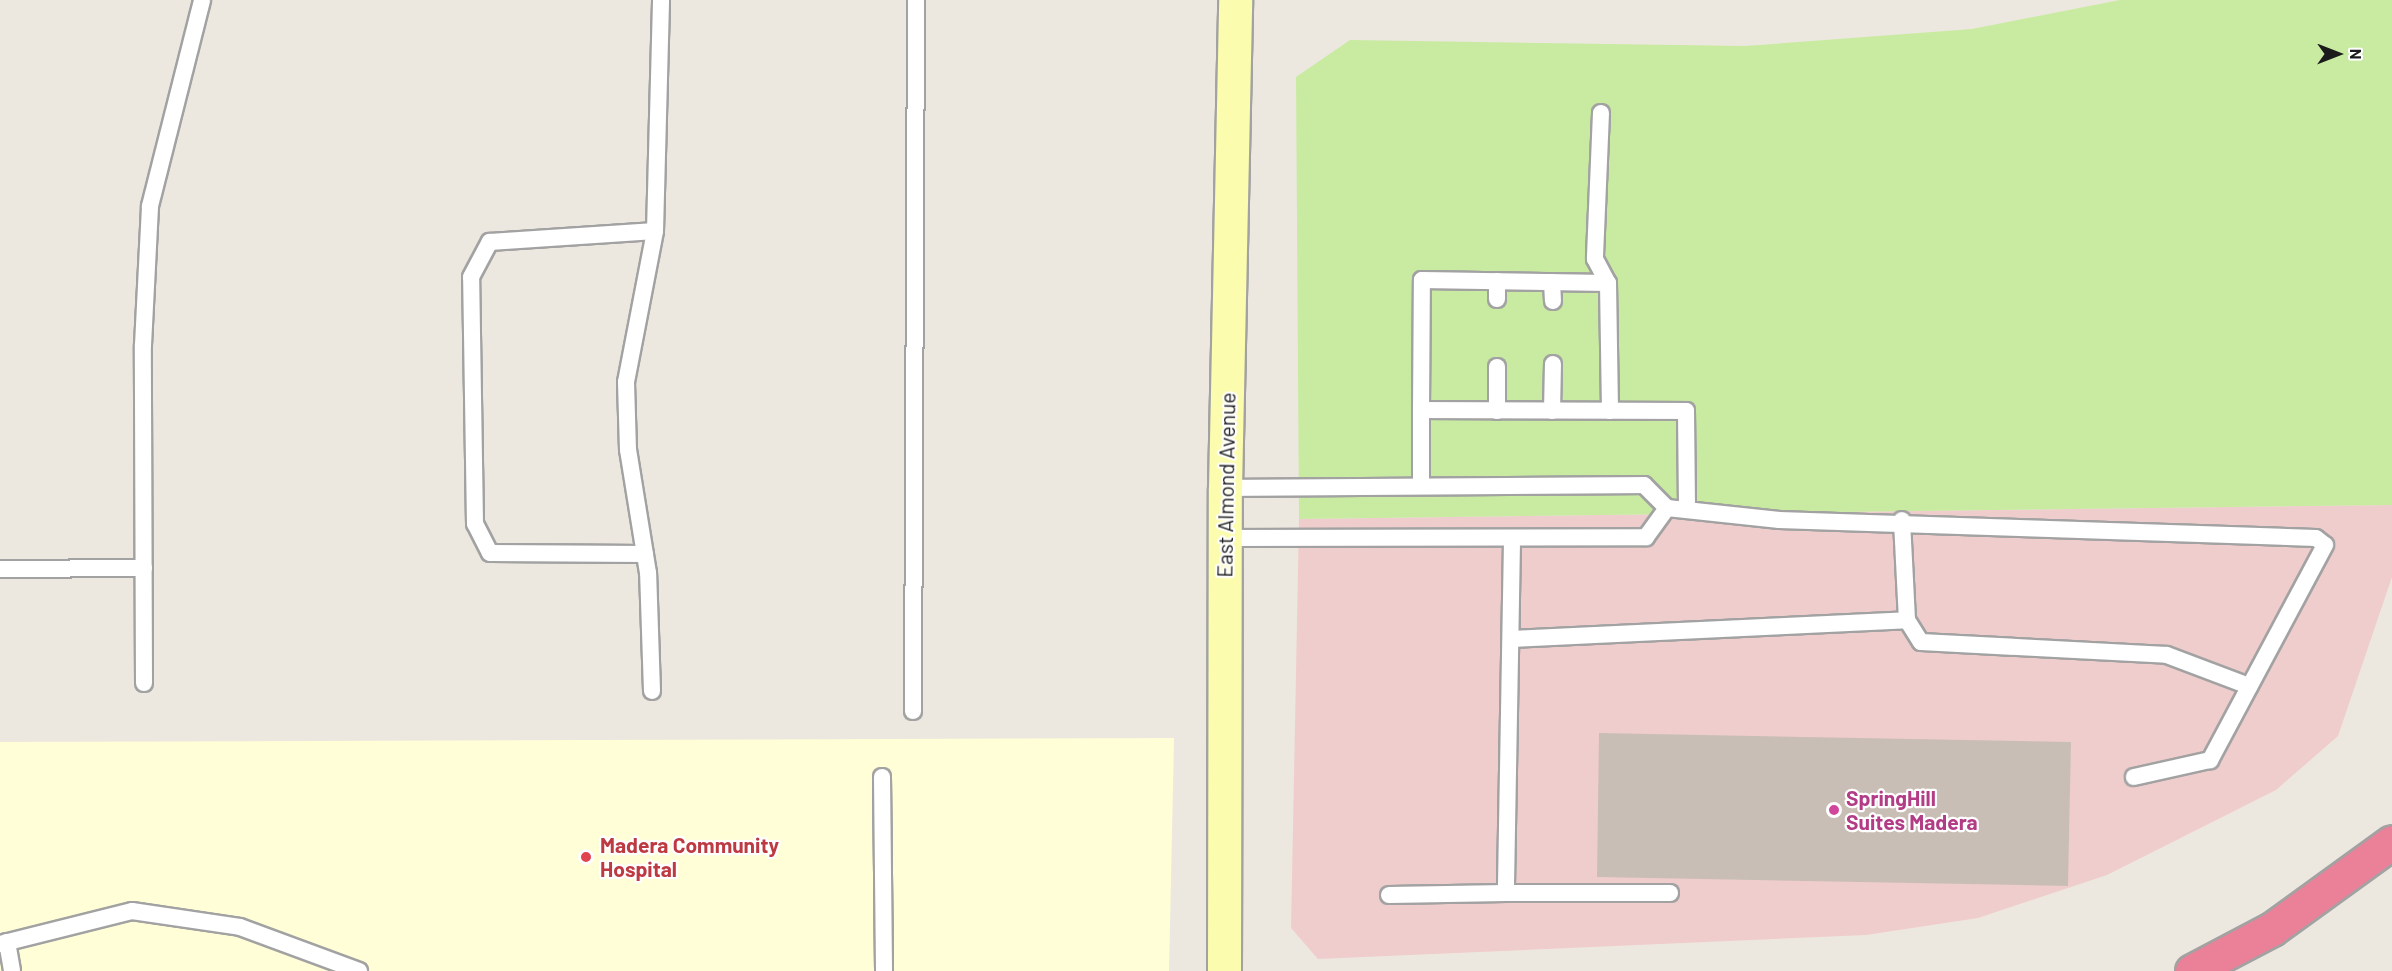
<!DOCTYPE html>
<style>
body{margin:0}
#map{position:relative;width:2392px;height:971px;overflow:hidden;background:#ede8df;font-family:Barlow,sans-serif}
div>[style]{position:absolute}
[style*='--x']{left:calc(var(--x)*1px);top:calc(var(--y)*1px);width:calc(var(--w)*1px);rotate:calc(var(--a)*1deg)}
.commercial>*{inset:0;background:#f0cdcd}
.education>*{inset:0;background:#fffed6}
.grass>*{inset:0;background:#c8eba1}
.building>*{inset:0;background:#c9beb5}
.roads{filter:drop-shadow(2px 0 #a2a2a2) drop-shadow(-2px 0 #a2a2a2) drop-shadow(0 2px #a2a2a2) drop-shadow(0 -2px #a2a2a2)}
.service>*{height:16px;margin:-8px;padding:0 8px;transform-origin:8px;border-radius:8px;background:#fff}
.secondary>*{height:33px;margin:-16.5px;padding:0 16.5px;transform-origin:16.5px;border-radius:16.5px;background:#fbfcae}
.motorway>*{height:33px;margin:-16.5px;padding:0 16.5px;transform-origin:16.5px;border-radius:16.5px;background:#ea8199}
.dots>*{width:16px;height:16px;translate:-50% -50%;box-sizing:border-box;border:3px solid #fff;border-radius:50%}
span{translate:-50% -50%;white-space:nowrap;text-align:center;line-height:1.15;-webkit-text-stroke:4.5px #fff;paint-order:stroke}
.street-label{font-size:21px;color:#1b1b1b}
.hotel-label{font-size:21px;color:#b23c85;font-weight:700}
.left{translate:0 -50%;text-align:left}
.health-label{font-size:21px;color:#be3a42;font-weight:700}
.north{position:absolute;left:2308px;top:24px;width:60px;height:60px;-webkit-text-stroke:4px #fff;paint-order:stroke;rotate:90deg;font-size:16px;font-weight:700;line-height:24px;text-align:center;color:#1b1b1b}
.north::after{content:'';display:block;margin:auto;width:21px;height:27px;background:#1b1b1b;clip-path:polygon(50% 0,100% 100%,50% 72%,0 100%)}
</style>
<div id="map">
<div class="commercial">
<i style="clip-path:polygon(2392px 505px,2392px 577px,2338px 736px,2276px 790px,2107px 875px,1978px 918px,1866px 935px,1318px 959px,1291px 928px,1299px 519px)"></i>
</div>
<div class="education">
<i style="clip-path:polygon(1174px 738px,1169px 971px,0 971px,0 742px)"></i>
</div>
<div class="grass">
<i style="clip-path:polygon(2120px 0,2392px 0,2392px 505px,1299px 519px,1296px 77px,1350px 40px,1745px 46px,1972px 29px)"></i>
</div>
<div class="building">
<i style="clip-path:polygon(1599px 733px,2071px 742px,2068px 886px,1597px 877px)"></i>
</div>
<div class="roads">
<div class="service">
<i style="--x:1601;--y:113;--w:146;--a:92.4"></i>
<i style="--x:1595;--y:259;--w:27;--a:62"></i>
<i style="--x:1497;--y:281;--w:18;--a:90"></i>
<i style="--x:1552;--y:282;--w:19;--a:87"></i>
<i style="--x:1497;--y:367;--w:44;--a:90"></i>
<i style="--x:1421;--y:410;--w:130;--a:-89.6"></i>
<i style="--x:1422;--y:280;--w:186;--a:0.9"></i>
<i style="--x:1608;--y:283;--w:128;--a:89.1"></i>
<i style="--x:1552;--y:411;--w:47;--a:-88.8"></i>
<i style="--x:1421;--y:486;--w:76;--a:-90"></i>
<i style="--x:1421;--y:410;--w:265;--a:0.2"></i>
<i style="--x:1686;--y:411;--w:99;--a:89.4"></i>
<i style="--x:1225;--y:488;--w:419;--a:-0.4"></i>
<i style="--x:1644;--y:485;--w:33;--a:45"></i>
<i style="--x:1667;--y:508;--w:113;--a:6.1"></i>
<i style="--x:1779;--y:520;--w:537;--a:1.92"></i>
<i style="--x:2316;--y:538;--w:11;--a:38"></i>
<i style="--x:2325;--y:545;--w:244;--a:118.1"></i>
<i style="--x:2210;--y:760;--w:78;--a:167.4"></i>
<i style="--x:1225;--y:538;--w:421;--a:-0.1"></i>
<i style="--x:1646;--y:537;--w:36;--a:-54"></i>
<i style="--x:1512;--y:541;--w:352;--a:91"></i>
<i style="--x:1506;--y:893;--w:164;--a:0"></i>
<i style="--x:645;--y:554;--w:155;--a:-179.6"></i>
<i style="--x:490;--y:553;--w:33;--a:-117"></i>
<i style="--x:475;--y:524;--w:247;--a:-90.9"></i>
<i style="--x:471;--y:277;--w:40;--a:-62"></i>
<i style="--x:490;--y:242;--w:165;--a:-3.8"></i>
<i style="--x:0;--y:569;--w:144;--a:-0.4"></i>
<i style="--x:1907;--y:620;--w:26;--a:58"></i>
<i style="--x:1921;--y:642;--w:246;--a:3"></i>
<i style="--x:2167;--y:655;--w:88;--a:20.7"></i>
<i style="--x:1511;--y:639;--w:396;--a:-2.7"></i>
<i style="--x:1907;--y:620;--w:100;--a:-92.9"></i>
<i style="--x:144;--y:683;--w:338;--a:-90.2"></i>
<i style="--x:143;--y:345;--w:139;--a:-87.1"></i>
<i style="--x:150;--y:206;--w:212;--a:-75.8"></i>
<i style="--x:652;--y:691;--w:118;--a:-91.9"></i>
<i style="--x:648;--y:573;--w:125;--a:-99.2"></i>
<i style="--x:628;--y:450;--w:68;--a:-91.7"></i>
<i style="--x:626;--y:382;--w:154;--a:-79.1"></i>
<i style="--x:655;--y:231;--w:231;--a:-88.5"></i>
<i style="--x:913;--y:711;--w:711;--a:-89.76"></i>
<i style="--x:882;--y:777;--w:194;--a:89.4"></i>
<i style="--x:1389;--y:895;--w:117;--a:-1"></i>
<i style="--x:7;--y:942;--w:29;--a:80"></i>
<i style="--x:0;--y:944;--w:136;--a:-14"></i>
<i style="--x:132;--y:911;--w:109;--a:8.4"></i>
<i style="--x:240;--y:927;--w:127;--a:20.3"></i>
</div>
<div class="secondary">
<i style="--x:1224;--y:971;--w:483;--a:-89.9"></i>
<i style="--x:1225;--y:488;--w:488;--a:-88.8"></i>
</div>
<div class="motorway">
<i style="--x:2192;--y:971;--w:90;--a:-27.7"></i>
<i style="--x:2272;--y:929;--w:148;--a:-35.9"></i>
</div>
</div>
<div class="dots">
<i style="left:1834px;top:810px;background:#d1479c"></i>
<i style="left:586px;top:857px;background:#e0444e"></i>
</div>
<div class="street-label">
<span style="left:1226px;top:485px;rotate:-89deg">East Almond Avenue</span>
</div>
<div class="hotel-label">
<span class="left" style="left:1846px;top:810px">SpringHill<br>Suites Madera</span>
</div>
<div class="health-label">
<span class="left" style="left:600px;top:857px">Madera Community<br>Hospital</span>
</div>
<div class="north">N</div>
</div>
